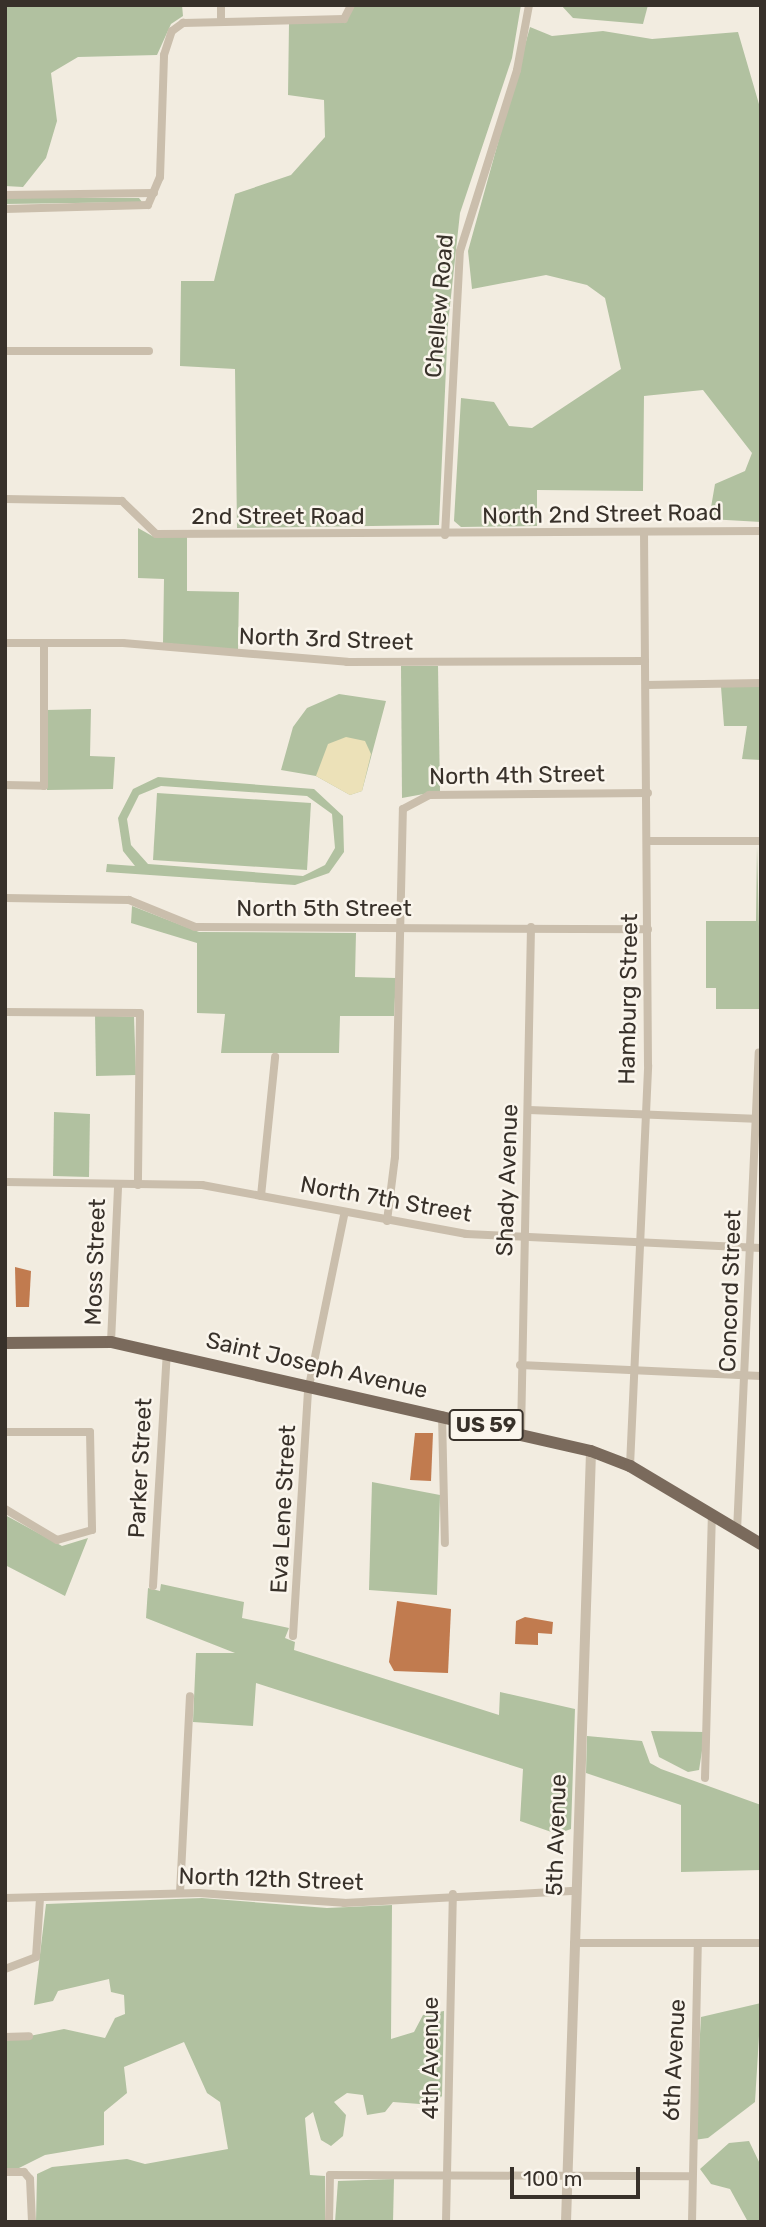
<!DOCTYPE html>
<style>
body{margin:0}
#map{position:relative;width:766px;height:2227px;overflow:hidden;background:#f2ece0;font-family:Rubik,sans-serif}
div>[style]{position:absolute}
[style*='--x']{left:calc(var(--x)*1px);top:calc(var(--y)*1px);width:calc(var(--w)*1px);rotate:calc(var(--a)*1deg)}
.green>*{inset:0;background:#b1c1a0}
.sand>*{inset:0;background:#ece1b8}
.building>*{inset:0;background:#c17b4f}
.minor>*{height:8px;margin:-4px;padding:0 4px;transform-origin:4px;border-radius:4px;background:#cabeac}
.tertiary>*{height:10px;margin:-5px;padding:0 5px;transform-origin:5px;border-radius:5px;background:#cabeac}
.primary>*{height:12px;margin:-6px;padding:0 6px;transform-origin:6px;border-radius:6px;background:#7a6a5c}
span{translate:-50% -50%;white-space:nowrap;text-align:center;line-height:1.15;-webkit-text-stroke:5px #faf5ec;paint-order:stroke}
.shield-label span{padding:2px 5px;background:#faf5ec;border:2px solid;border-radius:5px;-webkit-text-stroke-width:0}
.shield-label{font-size:21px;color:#38312a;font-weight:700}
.street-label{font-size:23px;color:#38312a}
.frame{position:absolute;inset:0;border:7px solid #38312a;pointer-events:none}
.scale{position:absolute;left:510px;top:2167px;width:130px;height:32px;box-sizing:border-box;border:4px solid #38312a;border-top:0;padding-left:9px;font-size:21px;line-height:24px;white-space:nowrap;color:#38312a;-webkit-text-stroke:5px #faf5ec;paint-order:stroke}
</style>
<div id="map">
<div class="green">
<i style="clip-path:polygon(5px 5px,182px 5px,183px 16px,171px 24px,157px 55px,78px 57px,51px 73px,57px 121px,46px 158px,23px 187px,5px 186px)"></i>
<i style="clip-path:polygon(353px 5px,521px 5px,512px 58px,460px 213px,448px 324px,439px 525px,237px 528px,235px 369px,180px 366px,181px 281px,214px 281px,235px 194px,291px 175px,325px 137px,324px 100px,288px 95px,289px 23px,342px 23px)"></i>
<i style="clip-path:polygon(561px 5px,648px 5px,643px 24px,573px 18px)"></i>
<i style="clip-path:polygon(530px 27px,552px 36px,603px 31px,652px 39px,738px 32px,761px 111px,761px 522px,709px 519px,715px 484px,745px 471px,752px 453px,703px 390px,644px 396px,643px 491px,537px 490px,537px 526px,461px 527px,454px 521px,461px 398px,494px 402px,509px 426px,532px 428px,621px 369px,605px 298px,587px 285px,546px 275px,472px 289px,468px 251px)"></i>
<i style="clip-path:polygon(5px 198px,139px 198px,142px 202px,5px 204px)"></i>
<i style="clip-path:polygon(138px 528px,154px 537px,187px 537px,187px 591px,239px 592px,238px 650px,163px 643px,164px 579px,138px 578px)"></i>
<i style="clip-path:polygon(401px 666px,438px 666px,440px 791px,402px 798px)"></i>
<i style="clip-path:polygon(761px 683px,761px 760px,742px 759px,747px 726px,724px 726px,721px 687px)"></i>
<i style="clip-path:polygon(339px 694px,386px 701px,362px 791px,350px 795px,316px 776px,281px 770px,293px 727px,307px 708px)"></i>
<i style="clip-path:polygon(91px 709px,90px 756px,115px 757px,113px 789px,47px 790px,46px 710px)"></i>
<i style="clip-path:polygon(evenodd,158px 777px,314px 789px,343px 816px,344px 852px,329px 873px,295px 885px,106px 872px,107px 864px,135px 866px,123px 851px,118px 818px,133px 789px,158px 777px,161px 786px,307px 796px,332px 814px,335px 848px,325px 865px,303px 876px,148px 864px,131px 845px,127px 819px,139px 795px,161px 786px)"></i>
<i style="clip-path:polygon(157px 793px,311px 803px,307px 870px,153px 860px)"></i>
<i style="clip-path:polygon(757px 845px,761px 1009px,716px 1009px,716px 988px,706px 988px,706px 921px,756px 921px)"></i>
<i style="clip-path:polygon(132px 906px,199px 932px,356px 933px,355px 977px,396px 978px,394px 1016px,340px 1016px,339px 1053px,221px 1053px,225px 1014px,197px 1013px,197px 943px,131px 923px)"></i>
<i style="clip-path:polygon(95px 1015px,134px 1017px,136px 1075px,96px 1076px)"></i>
<i style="clip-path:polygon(54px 1112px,90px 1114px,89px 1177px,53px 1176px)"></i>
<i style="clip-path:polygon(372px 1482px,440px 1495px,437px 1595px,369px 1590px)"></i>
<i style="clip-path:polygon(5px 1515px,62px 1546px,88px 1538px,65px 1596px,5px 1565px)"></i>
<i style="clip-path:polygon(161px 1584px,244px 1602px,242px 1618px,289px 1628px,285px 1638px,295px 1642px,294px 1650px,499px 1715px,500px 1692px,575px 1709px,571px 1829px,557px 1834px,520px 1821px,523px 1769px,256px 1683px,253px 1726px,193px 1722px,196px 1653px,235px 1653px,146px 1618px,148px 1588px,160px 1591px)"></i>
<i style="clip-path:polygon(651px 1731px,705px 1732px,699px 1770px,688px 1772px,659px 1757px)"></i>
<i style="clip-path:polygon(587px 1736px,642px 1741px,650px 1763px,661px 1769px,761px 1805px,761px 1870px,681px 1872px,681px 1805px,586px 1773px)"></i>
<i style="clip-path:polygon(202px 1898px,327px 1908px,392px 1905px,391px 2039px,414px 2032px,423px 2015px,444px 2011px,442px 2096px,433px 2105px,393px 2102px,385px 2112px,367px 2115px,363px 2095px,347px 2093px,334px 2102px,346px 2115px,343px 2136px,331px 2146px,321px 2140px,313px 2112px,305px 2118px,310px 2175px,325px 2176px,325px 2222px,36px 2222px,37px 2174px,52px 2167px,127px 2159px,145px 2164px,228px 2149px,220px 2102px,207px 2093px,184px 2042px,124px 2067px,127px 2093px,104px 2112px,104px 2145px,45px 2155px,5px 2175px,5px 2041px,64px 2029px,105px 2038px,115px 2018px,125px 2014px,124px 1995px,111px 1992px,109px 1979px,58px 1991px,53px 2001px,34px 2005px,46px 1904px)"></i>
<i style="clip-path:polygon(761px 2003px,755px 2102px,708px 2138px,694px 2140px,701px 2017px)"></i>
<i style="clip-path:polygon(749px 2141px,761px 2166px,761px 2222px,748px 2222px,730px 2189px,711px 2184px,700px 2169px,729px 2143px)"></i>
<i style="clip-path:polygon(394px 2179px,393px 2222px,335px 2222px,338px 2181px)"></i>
</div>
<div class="sand">
<i style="clip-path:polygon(346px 737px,365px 741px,371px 754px,362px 791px,350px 795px,316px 776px,328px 744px)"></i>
</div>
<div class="building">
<i style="clip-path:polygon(15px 1267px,31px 1271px,29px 1307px,16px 1307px)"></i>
<i style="clip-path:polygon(415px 1433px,433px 1433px,431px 1481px,410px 1480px)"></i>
<i style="clip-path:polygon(397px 1601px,451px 1609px,448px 1673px,394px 1671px,389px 1662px)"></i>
<i style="clip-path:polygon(525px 1617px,553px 1622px,552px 1634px,538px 1633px,538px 1645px,515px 1644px,516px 1621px)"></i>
</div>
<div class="minor">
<i style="--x:221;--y:5;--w:15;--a:90"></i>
<i style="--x:5;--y:195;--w:149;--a:-0.8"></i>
<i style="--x:5;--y:209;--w:143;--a:-1.6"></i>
<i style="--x:148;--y:205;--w:30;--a:-67"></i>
<i style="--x:160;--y:177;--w:122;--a:-88.1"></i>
<i style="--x:164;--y:55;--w:25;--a:-72"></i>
<i style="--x:172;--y:31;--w:14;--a:-36"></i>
<i style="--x:183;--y:23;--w:161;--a:-1.4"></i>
<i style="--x:344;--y:19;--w:16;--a:-63"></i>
<i style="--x:5;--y:351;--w:144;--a:0"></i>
<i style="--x:5;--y:499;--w:117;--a:1"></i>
<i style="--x:122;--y:501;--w:47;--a:44.1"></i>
<i style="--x:156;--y:534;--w:605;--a:-0.28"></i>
<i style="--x:445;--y:535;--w:284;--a:-87"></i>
<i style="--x:460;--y:251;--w:190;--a:-72.5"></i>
<i style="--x:517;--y:70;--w:66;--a:-79.5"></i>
<i style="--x:5;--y:643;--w:118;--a:0"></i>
<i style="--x:123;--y:643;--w:225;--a:4.8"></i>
<i style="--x:347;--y:662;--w:298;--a:-0.2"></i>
<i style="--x:646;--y:685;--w:115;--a:-1"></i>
<i style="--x:5;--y:785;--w:39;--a:1"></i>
<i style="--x:44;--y:786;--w:143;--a:-90"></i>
<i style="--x:648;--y:841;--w:113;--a:0"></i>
<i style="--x:5;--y:898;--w:124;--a:0.9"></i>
<i style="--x:129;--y:900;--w:71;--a:22.2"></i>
<i style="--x:195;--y:927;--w:453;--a:0.3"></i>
<i style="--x:5;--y:1012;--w:135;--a:0.4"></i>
<i style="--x:140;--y:1013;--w:172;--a:90.7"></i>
<i style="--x:529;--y:1110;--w:232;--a:2.2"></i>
<i style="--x:5;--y:1182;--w:197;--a:0.9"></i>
<i style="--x:202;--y:1185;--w:269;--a:10.5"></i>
<i style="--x:466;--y:1234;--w:295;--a:2.7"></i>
<i style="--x:261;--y:1196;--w:140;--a:-84.2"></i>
<i style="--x:387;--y:1221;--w:64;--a:-82.9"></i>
<i style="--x:395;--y:1157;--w:348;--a:-88.7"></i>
<i style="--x:403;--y:809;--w:30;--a:-28"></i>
<i style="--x:429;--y:795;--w:219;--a:-0.5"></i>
<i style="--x:111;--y:1342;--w:157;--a:-87.4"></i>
<i style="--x:520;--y:1365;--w:241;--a:2.6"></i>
<i style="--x:442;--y:1415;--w:128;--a:88.7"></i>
<i style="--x:5;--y:1432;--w:85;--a:0"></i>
<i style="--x:90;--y:1432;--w:98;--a:88.8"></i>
<i style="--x:92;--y:1530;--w:36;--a:164"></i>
<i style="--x:57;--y:1540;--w:61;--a:-149.2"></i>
<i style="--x:521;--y:1434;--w:507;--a:-88.87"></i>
<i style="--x:630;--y:1466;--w:401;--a:-87.4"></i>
<i style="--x:648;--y:1065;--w:533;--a:-90.43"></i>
<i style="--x:737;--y:1531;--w:479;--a:-87.4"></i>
<i style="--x:153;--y:1586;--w:233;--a:-86.6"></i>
<i style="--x:293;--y:1636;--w:245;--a:-86.5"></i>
<i style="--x:308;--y:1391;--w:180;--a:-78.4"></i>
<i style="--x:705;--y:1778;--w:262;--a:-88.5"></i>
<i style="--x:180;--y:1893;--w:197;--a:-87.1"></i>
<i style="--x:5;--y:1898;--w:194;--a:-1.5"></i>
<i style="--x:199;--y:1893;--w:145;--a:3.9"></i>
<i style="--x:344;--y:1903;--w:232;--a:-3"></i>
<i style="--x:574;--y:1943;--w:187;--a:0"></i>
<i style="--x:5;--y:1969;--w:33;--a:-21"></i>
<i style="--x:36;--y:1957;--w:59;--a:-86.1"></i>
<i style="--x:5;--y:2037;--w:24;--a:-2"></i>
<i style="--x:5;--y:2172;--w:19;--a:0"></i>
<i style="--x:24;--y:2172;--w:9;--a:49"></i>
<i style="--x:30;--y:2179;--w:43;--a:87.3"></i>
<i style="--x:329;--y:2222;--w:47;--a:-88.8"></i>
<i style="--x:330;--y:2175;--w:361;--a:0.2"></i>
<i style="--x:446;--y:2222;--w:328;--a:-88.8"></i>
<i style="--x:692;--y:2222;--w:279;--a:-88.8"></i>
</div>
<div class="tertiary">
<i style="--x:566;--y:2222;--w:771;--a:-88.14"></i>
</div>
<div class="primary">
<i style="--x:5;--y:1343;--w:106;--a:-0.5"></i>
<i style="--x:111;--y:1342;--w:492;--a:12.8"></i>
<i style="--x:591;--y:1451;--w:42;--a:21"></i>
<i style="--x:630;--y:1466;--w:152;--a:30.8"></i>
</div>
<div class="shield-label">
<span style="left:486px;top:1425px">US 59</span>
</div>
<div class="street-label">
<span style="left:439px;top:306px;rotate:-85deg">Chellew Road</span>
<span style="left:602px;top:514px;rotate:-1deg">North 2nd Street Road</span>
<span style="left:278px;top:516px">2nd Street Road</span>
<span style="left:326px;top:639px;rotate:2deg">North 3rd Street</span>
<span style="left:517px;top:775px;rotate:-1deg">North 4th Street</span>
<span style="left:324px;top:908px">North 5th Street</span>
<span style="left:628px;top:999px;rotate:-89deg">Hamburg Street</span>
<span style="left:507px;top:1180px;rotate:-88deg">Shady Avenue</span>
<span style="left:386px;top:1199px;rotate:10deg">North 7th Street</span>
<span style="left:95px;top:1262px;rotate:-88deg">Moss Street</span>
<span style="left:730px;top:1291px;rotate:-88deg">Concord Street</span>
<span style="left:317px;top:1365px;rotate:13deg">Saint Joseph Avenue</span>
<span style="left:140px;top:1468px;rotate:-87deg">Parker Street</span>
<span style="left:283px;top:1509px;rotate:-87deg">Eva Lene Street</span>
<span style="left:556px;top:1835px;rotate:-88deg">5th Avenue</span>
<span style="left:271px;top:1879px;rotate:2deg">North 12th Street</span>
<span style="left:430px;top:2058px;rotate:-90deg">4th Avenue</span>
<span style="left:674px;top:2060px;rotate:-87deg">6th Avenue</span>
</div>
<div class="frame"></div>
<div class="scale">100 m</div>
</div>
